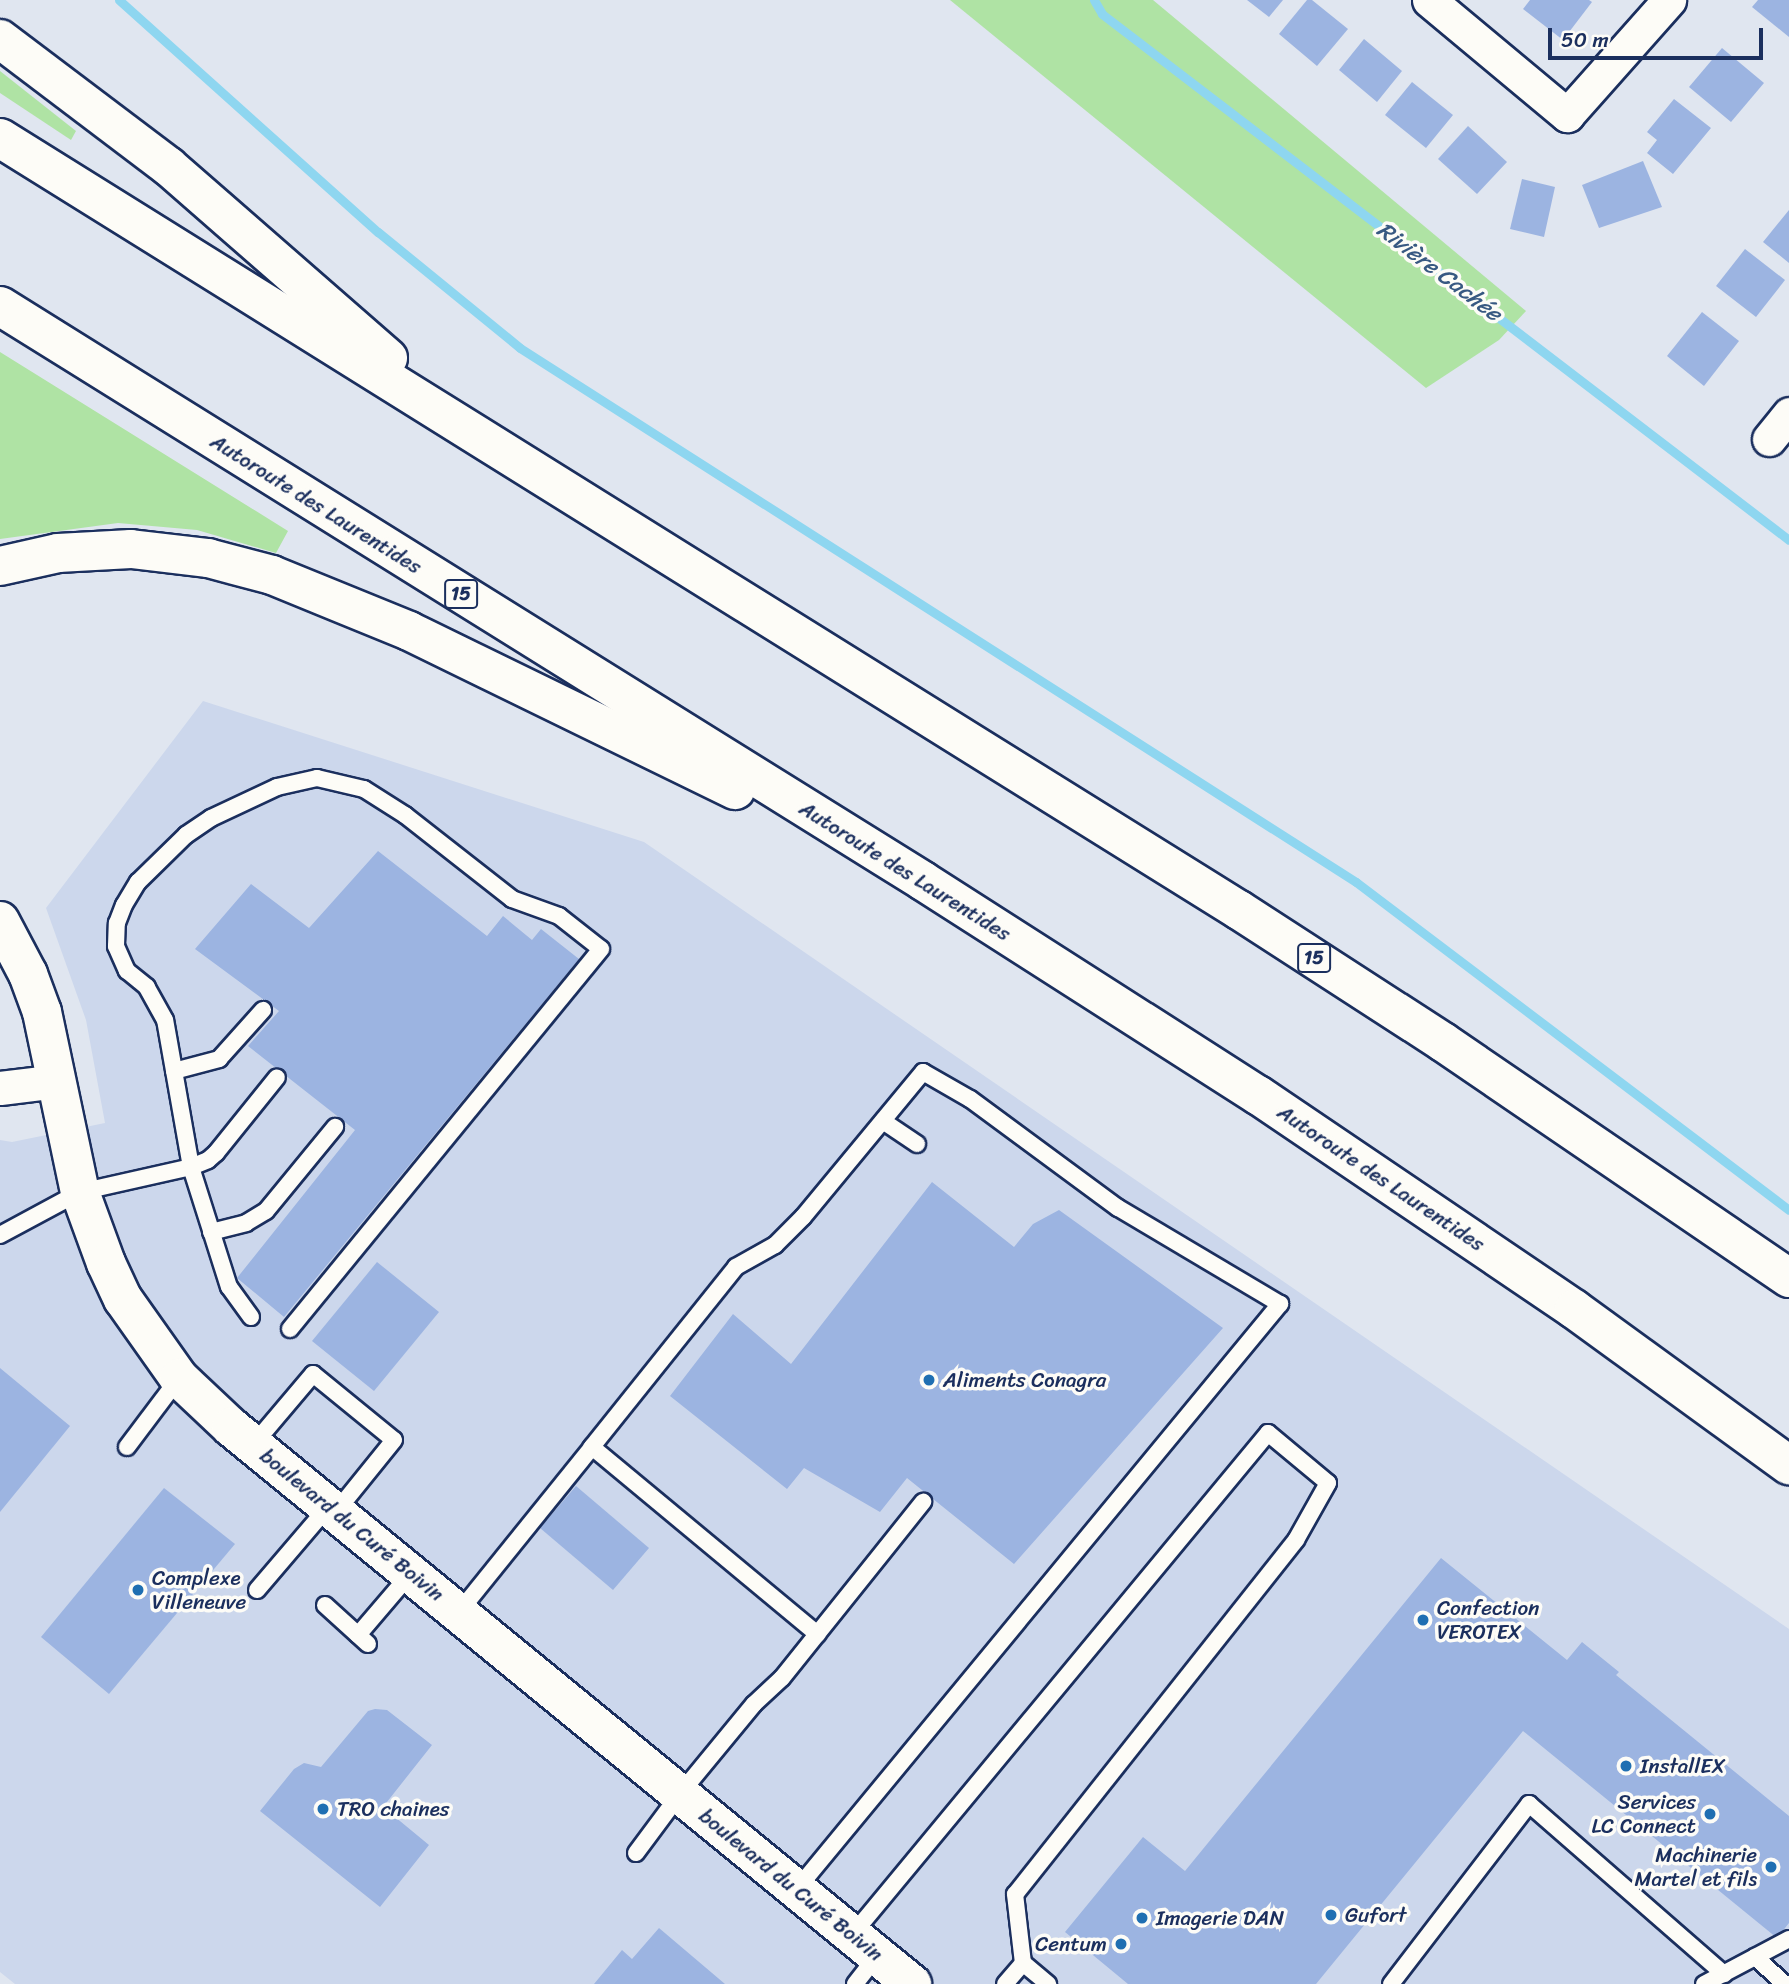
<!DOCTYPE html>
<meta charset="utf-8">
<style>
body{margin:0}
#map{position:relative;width:1789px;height:1984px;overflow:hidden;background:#e0e6f0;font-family:Sriracha,sans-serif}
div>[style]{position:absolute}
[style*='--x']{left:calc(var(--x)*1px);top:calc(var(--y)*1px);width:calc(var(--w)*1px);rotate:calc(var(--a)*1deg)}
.built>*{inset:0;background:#ccd7ec}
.green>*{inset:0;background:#afe3a4}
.stream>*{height:9px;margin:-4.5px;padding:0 4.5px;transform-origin:4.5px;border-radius:4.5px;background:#8ed6f0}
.building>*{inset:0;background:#9cb4e1}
.roads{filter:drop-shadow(2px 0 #1b2f5e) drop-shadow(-2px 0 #1b2f5e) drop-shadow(0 2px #1b2f5e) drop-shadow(0 -2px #1b2f5e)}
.lane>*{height:16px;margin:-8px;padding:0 8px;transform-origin:8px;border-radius:8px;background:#fdfcf7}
.street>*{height:33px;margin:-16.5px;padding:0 16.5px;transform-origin:16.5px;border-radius:16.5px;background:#fdfcf7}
.secondary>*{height:38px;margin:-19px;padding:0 19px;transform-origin:19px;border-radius:19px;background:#fdfcf7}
.highway>*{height:38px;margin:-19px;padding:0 19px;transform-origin:19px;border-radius:19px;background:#fdfcf7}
.dots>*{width:19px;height:19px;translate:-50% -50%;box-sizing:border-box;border:4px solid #fdfcf7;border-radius:50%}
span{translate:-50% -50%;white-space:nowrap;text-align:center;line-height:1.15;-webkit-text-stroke:7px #fdfcf7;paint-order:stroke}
.shield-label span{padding:2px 5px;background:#fdfcf7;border:2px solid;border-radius:5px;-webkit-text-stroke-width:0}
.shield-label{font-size:19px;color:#1b2f5e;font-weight:700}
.street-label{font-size:21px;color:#1b2f5e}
.poi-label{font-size:21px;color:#1b2f5e}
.left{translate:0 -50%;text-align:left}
.right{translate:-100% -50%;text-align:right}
.water-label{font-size:23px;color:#385982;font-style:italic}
.scale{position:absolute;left:1548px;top:28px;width:215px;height:32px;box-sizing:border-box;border:4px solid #1b2f5e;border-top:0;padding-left:9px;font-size:21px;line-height:24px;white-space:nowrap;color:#1b2f5e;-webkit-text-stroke:5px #fdfcf7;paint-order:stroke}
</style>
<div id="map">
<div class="built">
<i style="clip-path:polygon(203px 701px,644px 842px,1789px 1629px,1789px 1984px,15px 1984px,0 1972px,0 1140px,12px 1142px,105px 1123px,86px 1020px,46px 908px)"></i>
</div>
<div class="green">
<i style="clip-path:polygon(950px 0,1153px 0,1526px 311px,1499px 340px,1426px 388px)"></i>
<i style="clip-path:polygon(0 71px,76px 131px,71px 140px,0 93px)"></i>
<i style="clip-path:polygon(0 352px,288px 531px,276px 553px,197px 530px,118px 523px,0 539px)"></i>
</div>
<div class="stream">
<i style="--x:119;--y:0;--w:348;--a:41.9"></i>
<i style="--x:378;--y:232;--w:183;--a:39.2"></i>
<i style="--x:520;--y:348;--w:992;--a:32.57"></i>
<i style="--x:1356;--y:882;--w:543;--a:37.14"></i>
<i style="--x:1094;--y:0;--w:16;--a:60"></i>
<i style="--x:1102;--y:14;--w:865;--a:37.44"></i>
</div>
<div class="building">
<i style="clip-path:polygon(1247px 0,1283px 0,1269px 17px)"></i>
<i style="clip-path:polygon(1307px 0,1312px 0,1348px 29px,1317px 66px,1279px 34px)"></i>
<i style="clip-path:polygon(1530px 0,1589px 0,1592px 2px,1563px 40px,1523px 9px)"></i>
<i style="clip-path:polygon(1758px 0,1789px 0,1789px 37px,1752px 7px)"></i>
<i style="clip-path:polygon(1364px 39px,1402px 71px,1377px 102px,1339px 70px)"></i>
<i style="clip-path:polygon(1722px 48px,1764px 83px,1731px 122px,1689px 87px)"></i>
<i style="clip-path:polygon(1412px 82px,1453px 115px,1426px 148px,1385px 115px)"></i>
<i style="clip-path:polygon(1674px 99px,1711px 128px,1673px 174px,1647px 153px,1657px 140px,1647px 132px)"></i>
<i style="clip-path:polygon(1468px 126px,1507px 162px,1477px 194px,1438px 159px)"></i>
<i style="clip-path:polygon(1643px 161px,1662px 207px,1599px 228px,1582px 185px)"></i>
<i style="clip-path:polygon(1522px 179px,1555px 187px,1544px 237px,1510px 229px)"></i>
<i style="clip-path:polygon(1789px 210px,1789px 263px,1763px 242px)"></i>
<i style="clip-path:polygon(1745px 249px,1785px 280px,1756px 317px,1716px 286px)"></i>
<i style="clip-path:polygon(1702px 312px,1739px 341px,1704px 386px,1667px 356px)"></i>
<i style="clip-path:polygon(378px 851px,487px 936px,503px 916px,532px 940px,541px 929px,579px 959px,284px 1317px,237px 1278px,355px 1130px,248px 1046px,279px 1011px,195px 949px,251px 884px,309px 928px)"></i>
<i style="clip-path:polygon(932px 1182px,1014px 1247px,1033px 1224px,1059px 1210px,1223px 1328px,1014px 1564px,907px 1478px,880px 1512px,804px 1468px,787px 1489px,670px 1396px,733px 1314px,791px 1364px)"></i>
<i style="clip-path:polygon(377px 1262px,439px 1312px,374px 1391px,312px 1341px)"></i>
<i style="clip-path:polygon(0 1368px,70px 1426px,0 1512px)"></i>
<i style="clip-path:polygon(576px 1486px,649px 1548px,613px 1590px,540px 1528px)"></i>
<i style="clip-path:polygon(164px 1488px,235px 1544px,109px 1694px,41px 1637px)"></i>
<i style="clip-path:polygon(1441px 1558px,1567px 1660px,1582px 1642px,1619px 1672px,1616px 1675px,1789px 1816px,1789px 1923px,1777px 1938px,1523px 1731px,1316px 1984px,1128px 1984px,1065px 1932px,1143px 1837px,1185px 1871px)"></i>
<i style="clip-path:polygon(375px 1709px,387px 1710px,432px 1745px,383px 1807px,429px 1845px,380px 1907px,260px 1811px,294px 1769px,304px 1763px,321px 1767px,368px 1711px)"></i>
<i style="clip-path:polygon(659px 1928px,725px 1984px,594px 1984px,622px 1950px,632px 1959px)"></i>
</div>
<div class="roads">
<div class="lane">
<i style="--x:174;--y:1071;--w:47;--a:-14.9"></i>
<i style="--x:219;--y:1059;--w:66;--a:-48.1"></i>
<i style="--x:883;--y:1121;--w:41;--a:34.1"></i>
<i style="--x:211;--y:1232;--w:36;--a:-14"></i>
<i style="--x:246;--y:1223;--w:23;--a:-31"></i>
<i style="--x:266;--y:1211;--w:109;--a:-50.6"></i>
<i style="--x:0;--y:1235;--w:91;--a:-28.3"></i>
<i style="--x:80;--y:1192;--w:114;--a:-12.7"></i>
<i style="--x:191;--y:1167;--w:149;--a:-100"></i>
<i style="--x:165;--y:1020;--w:38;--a:-119"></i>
<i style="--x:147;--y:987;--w:26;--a:-141"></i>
<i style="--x:127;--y:971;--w:27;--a:-114"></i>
<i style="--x:116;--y:946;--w:23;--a:-88"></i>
<i style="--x:117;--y:923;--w:19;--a:-69"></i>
<i style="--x:124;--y:905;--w:27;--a:-59"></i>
<i style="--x:138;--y:882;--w:67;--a:-44.4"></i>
<i style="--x:186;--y:835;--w:30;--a:-34"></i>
<i style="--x:211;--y:818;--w:73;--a:-25.2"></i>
<i style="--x:277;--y:787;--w:41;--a:-12.7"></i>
<i style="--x:317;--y:778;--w:48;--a:13.2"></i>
<i style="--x:364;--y:789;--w:49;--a:32.4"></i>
<i style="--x:405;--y:815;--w:136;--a:38.1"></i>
<i style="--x:512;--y:899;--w:50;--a:19.9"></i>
<i style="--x:559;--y:916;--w:53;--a:38.2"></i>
<i style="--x:601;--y:949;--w:491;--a:129.3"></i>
<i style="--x:251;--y:1317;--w:37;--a:-126"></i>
<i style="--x:229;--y:1287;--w:126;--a:-107.6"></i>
<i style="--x:191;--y:1167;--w:18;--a:-22"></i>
<i style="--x:208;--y:1160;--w:11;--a:-41"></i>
<i style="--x:216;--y:1153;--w:97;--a:-51.2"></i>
<i style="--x:253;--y:1445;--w:93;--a:-49.8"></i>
<i style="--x:313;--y:1374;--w:104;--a:39.2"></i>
<i style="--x:394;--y:1440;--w:92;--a:128.9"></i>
<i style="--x:127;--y:1447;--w:86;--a:-53"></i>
<i style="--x:257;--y:1590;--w:109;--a:-49.5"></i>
<i style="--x:325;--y:1605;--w:58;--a:42.2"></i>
<i style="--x:459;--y:1612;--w:212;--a:-51.1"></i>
<i style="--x:358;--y:1635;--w:82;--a:-49.5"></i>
<i style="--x:636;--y:1853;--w:72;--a:-53.4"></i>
<i style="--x:679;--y:1795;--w:118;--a:-50.5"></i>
<i style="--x:754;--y:1704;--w:38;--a:-43"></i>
<i style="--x:782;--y:1678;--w:226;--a:-51.3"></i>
<i style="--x:797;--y:1889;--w:759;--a:-50.46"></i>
<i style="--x:1280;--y:1304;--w:188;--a:-149.3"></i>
<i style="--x:1118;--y:1208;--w:184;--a:-143.6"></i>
<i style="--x:970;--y:1099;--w:54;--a:-150.1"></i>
<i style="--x:923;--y:1072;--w:188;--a:129.6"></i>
<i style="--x:803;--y:1217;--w:40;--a:135"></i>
<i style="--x:775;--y:1245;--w:45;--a:150.6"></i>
<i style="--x:736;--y:1267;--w:231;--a:128.7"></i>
<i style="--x:592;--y:1447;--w:293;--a:39.7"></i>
<i style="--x:852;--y:1935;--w:652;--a:-50.35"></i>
<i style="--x:1268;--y:1433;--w:78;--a:39.8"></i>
<i style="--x:1328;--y:1483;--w:65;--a:119.3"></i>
<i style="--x:1296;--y:1540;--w:452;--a:128.4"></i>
<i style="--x:1015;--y:1894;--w:69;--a:83.4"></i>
<i style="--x:1023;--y:1963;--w:33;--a:40"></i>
<i style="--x:1755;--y:1957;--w:40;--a:42"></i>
<i style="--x:855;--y:1984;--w:36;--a:-52"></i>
<i style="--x:1005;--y:1984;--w:28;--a:-49"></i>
<i style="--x:1391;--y:1984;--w:227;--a:-52.5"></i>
<i style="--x:1529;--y:1804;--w:259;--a:41.1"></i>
<i style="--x:1704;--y:1984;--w:96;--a:-27.9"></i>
</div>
<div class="street">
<i style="--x:1429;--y:0;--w:180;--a:39.8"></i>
<i style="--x:1567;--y:115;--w:154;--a:-48.4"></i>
<i style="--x:1769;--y:439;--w:32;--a:-51"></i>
<i style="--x:0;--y:1088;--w:57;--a:-7"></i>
</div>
<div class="secondary">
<i style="--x:0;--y:921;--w:60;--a:62.2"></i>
<i style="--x:28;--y:974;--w:40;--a:69.8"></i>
<i style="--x:42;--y:1012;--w:184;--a:78.1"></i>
<i style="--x:80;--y:1192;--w:76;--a:69.9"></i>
<i style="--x:106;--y:1263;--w:40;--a:65"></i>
<i style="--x:123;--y:1299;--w:97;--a:54.7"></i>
<i style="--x:179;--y:1378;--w:71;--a:43.3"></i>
<i style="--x:231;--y:1427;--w:880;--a:39.28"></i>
</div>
<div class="highway">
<i style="--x:0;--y:39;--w:211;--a:37.1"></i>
<i style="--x:168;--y:166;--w:292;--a:41.1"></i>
<i style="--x:0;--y:138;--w:1460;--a:31.93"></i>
<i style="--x:1239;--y:910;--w:243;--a:32.9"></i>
<i style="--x:1443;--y:1042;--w:419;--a:34.3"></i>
<i style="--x:0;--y:306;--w:1087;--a:31.92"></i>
<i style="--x:923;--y:881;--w:398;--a:32.6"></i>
<i style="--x:1258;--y:1095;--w:382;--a:34.1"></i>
<i style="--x:1574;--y:1309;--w:266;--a:36"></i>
<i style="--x:0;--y:566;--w:59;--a:-12.6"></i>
<i style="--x:58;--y:553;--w:73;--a:-3.1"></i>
<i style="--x:131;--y:549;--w:78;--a:6.7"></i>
<i style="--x:208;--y:558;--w:66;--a:14.9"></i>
<i style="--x:272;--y:575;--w:148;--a:22.2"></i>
<i style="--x:409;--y:631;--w:363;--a:26"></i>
</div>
</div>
<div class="dots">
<i style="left:929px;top:1380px;background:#1f6fb2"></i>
<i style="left:138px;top:1590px;background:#1f6fb2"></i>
<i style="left:1423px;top:1620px;background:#1f6fb2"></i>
<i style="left:1626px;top:1766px;background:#1f6fb2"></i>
<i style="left:323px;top:1809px;background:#1f6fb2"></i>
<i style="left:1710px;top:1814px;background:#1f6fb2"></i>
<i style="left:1771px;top:1867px;background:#1f6fb2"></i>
<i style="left:1331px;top:1915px;background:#1f6fb2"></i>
<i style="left:1142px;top:1918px;background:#1f6fb2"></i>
<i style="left:1121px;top:1944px;background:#1f6fb2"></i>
</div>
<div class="shield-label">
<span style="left:461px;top:594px">15</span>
<span style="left:1314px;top:958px">15</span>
</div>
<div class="street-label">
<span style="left:316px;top:504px;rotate:32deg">Autoroute des Laurentides</span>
<span style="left:905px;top:871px;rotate:32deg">Autoroute des Laurentides</span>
<span style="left:1381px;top:1178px;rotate:34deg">Autoroute des Laurentides</span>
<span style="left:352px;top:1525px;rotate:39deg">boulevard du Curé Boivin</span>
<span style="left:791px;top:1885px;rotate:39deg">boulevard du Curé Boivin</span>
</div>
<div class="poi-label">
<span class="left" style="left:943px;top:1380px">Aliments Conagra</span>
<span class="left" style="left:152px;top:1590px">Complexe<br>Villeneuve</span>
<span class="left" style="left:1437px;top:1620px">Confection<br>VEROTEX</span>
<span class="left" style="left:1640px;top:1766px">InstallEX</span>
<span class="right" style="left:1696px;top:1814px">Services<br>LC Connect</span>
<span class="left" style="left:337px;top:1809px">TRO chaines</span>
<span class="right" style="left:1757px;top:1867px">Machinerie<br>Martel et fils</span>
<span class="left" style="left:1345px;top:1915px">Gufort</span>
<span class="left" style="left:1156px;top:1918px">Imagerie DAN</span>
<span class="right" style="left:1107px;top:1944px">Centum</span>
</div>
<div class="water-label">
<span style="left:1439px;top:272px;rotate:37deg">Rivière Cachée</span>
</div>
<div class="scale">50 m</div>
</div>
